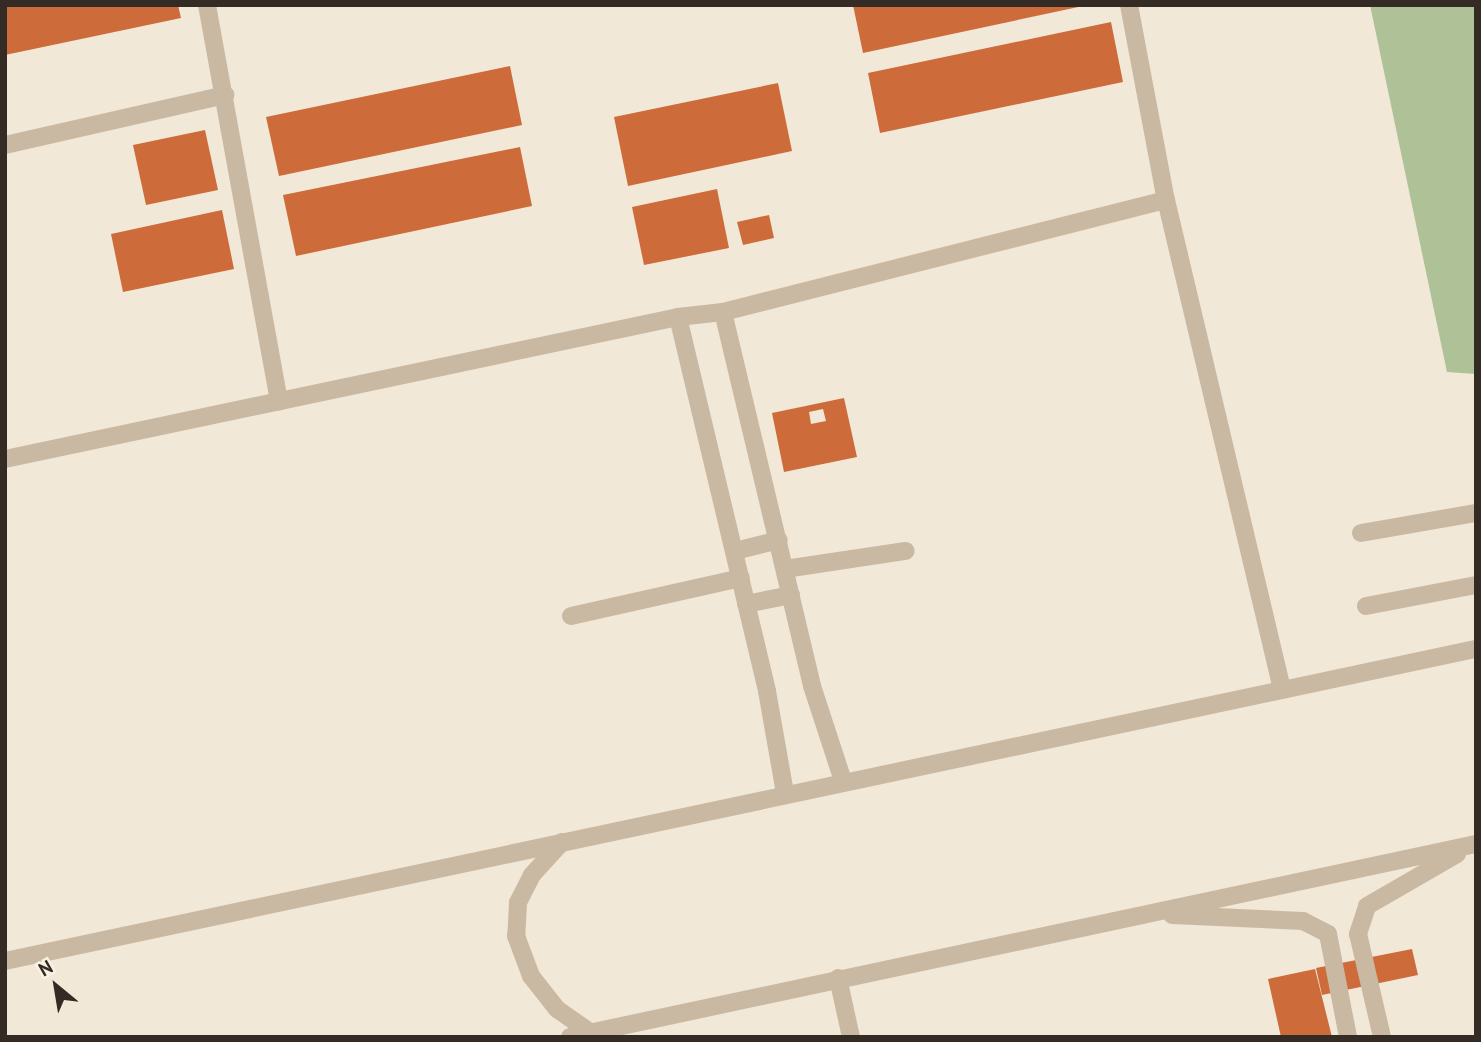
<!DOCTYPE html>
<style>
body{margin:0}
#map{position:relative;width:1481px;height:1042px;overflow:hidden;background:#f2e8d7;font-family:"PT Sans",sans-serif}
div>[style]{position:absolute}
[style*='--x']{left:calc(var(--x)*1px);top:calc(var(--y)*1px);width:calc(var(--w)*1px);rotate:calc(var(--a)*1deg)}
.green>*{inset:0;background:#afc196}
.building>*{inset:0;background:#cd6c3a}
.minor>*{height:18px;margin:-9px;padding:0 9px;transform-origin:9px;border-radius:9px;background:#cab9a2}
span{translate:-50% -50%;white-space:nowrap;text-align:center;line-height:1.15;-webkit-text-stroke:6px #faf2e3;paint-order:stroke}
.frame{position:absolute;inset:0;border:7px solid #352b25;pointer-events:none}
.north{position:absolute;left:21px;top:951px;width:70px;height:70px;-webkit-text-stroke:5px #faf2e3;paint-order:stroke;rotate:330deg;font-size:19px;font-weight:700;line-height:28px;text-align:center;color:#352b25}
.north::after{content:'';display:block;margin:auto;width:24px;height:32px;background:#352b25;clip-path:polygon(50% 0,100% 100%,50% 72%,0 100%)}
</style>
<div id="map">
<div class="green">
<i style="clip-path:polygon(1370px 5px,1476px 5px,1476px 374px,1447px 372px)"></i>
</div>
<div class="building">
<i style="clip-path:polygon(5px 5px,178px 5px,181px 18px,5px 55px)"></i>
<i style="clip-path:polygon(853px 5px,1083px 5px,1083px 6px,863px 53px)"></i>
<i style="clip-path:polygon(1111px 22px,1123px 82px,880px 133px,868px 73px)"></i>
<i style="clip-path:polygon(510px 66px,522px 125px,279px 176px,266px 117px)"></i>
<i style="clip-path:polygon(778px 83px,792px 151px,628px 186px,614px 117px)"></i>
<i style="clip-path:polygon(205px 130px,218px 190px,146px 205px,133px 145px)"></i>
<i style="clip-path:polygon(520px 147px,532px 206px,296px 256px,283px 195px)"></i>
<i style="clip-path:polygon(717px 189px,729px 248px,644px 265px,632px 207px)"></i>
<i style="clip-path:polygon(222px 210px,234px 269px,123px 292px,111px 234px)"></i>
<i style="clip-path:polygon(769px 215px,774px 238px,743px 245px,737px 222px)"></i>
<i style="clip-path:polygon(evenodd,844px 398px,857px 457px,784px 472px,772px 413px,844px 398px,823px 409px,826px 421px,811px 424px,809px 412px,823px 409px)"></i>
<i style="clip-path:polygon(1412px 949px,1418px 975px,1322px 995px,1316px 968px)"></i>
<i style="clip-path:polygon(1315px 969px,1332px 1037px,1281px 1037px,1268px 979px)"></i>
</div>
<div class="minor">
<i style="--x:207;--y:5;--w:403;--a:79.7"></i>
<i style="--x:1129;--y:5;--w:198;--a:79.3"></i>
<i style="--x:1166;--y:200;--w:503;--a:76.66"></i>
<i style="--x:5;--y:145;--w:226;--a:-12.8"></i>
<i style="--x:723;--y:312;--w:384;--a:76.6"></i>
<i style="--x:812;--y:686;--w:100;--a:71.9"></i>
<i style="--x:678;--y:317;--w:384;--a:76.6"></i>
<i style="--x:767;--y:691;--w:104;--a:80"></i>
<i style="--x:5;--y:459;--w:688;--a:-11.91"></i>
<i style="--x:678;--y:317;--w:45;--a:-6.3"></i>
<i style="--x:723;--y:312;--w:457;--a:-14.2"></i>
<i style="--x:1361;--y:533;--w:117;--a:-9.9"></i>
<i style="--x:735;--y:551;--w:45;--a:-14"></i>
<i style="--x:785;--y:569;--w:122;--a:-8.5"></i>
<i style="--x:746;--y:604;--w:46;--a:-11.3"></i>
<i style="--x:1366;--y:606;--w:112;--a:-10.8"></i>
<i style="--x:571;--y:616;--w:174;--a:-12.6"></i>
<i style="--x:562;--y:842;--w:45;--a:132.3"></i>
<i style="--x:532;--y:875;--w:31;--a:117"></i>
<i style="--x:518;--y:903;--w:33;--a:93"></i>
<i style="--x:516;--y:936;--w:43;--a:69.4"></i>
<i style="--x:531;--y:976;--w:42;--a:51.8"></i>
<i style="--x:557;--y:1009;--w:42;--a:35.2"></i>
<i style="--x:1172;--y:915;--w:131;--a:2.6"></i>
<i style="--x:1303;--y:921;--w:28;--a:27"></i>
<i style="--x:1328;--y:934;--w:105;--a:79"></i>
<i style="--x:5;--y:961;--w:1504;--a:-11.98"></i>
<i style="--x:838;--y:978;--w:60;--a:77.6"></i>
<i style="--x:570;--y:1037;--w:926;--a:-12.03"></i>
<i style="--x:1382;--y:1037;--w:106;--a:-103.1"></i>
<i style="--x:1358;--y:934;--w:29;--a:-72"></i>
<i style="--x:1367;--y:906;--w:104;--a:-30"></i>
</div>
<div class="frame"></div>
<div class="north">N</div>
</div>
